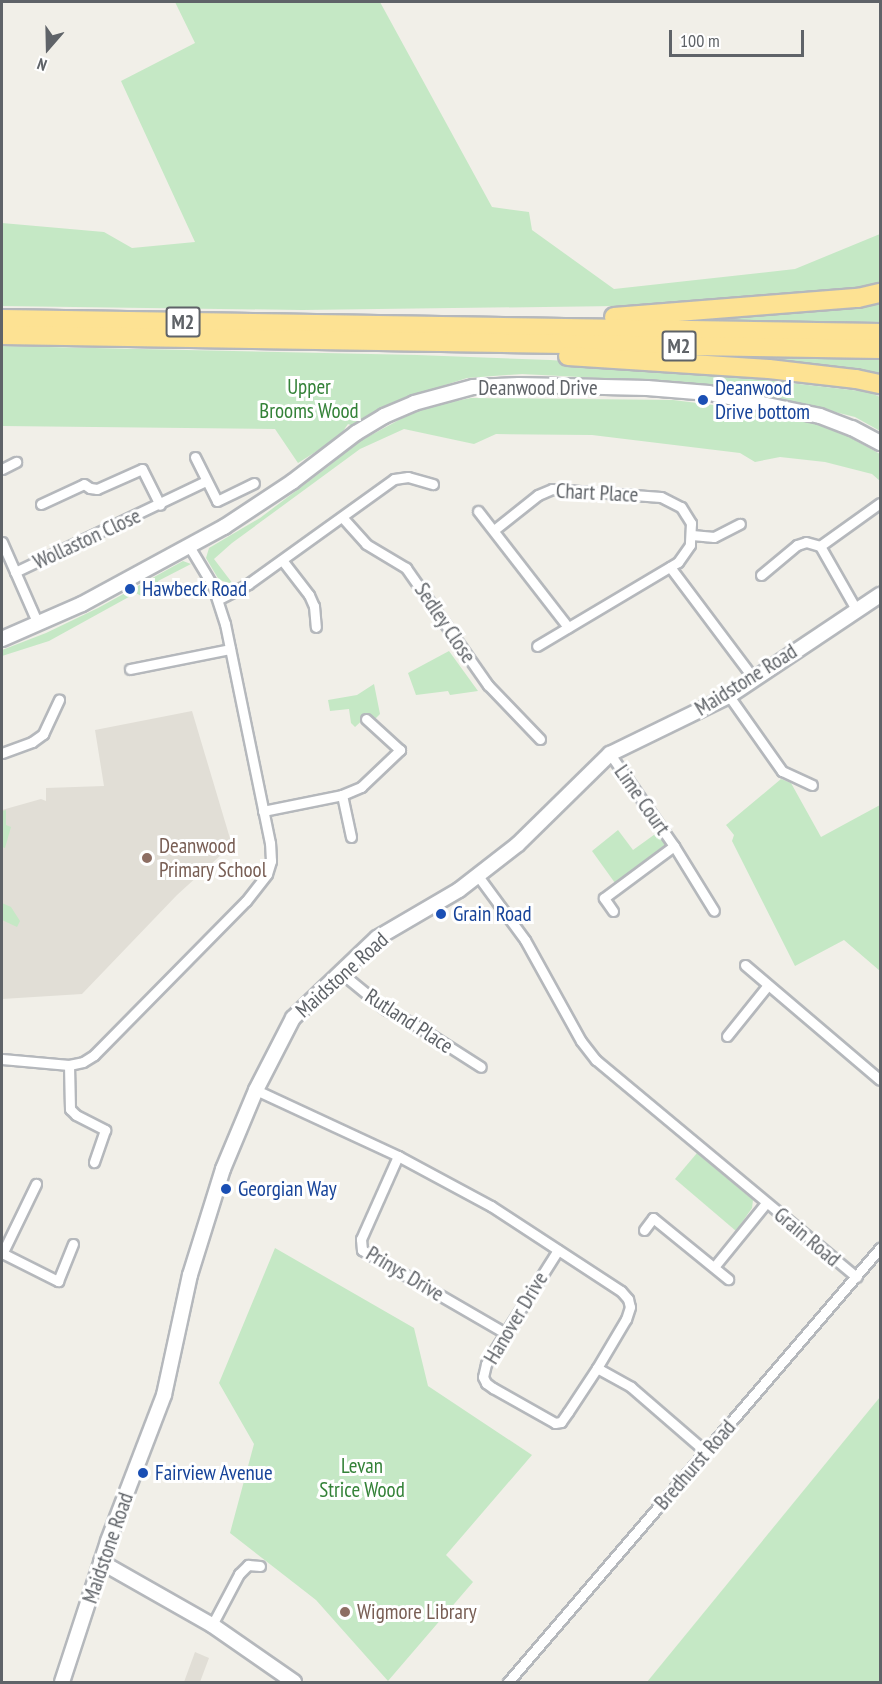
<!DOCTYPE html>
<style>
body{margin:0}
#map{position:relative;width:882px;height:1684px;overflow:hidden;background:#f1efe8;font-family:"PT Sans Narrow",sans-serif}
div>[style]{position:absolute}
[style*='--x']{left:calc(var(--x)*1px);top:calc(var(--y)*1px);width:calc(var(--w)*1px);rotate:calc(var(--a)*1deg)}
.education>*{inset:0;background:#e1ded6}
.green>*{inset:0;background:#c5e8c5}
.roads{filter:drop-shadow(2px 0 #b5b8bc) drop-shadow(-2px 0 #b5b8bc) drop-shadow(0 2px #b5b8bc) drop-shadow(0 -2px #b5b8bc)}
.street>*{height:9px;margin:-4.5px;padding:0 4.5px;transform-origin:4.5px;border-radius:4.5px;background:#fff}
.secondary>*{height:14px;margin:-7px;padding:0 7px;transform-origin:7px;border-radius:7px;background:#fff}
.highway>*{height:18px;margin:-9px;padding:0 9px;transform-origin:9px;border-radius:9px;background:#fde293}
.dots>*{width:16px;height:16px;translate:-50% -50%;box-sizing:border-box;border:3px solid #fff;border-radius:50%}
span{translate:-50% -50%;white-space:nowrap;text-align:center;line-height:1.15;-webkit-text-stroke:6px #fff;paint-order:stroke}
.shield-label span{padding:2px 4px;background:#fff;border:2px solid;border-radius:4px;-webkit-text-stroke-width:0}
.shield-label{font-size:20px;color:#5f6368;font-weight:700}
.park-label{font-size:21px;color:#348238}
.street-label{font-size:21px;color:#5f6368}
.transit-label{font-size:21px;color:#164399}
.left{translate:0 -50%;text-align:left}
.education-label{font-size:21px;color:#785e54}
.frame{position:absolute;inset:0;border:3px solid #5f6368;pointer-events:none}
.north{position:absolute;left:18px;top:18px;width:60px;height:60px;-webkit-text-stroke:4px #fff;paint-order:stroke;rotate:200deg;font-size:16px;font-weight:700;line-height:24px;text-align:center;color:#5f6368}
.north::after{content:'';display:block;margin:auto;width:21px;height:27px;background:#5f6368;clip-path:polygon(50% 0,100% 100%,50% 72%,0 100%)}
.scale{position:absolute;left:669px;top:30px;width:135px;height:27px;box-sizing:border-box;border:3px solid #5f6368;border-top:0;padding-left:8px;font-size:18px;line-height:21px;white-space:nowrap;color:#5f6368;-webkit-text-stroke:4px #fff;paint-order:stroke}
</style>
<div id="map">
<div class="education">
<i style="clip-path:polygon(192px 711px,232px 845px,177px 895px,82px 994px,2px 999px,2px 810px,41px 799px,46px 801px,46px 788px,104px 786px,95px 730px)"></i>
<i style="clip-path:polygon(195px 1652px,209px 1658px,200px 1682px,184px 1682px)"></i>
</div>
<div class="green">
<i style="clip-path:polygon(175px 2px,380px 2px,492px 207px,529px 212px,532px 230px,614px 289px,795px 269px,880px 234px,880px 286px,617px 306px,302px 310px,2px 306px,2px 223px,104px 232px,132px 248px,195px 242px,121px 81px,195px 43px)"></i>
<i style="clip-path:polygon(880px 297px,880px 322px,647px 319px)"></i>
<i style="clip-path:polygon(2px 346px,417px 355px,550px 360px,651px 367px,869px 392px,880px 397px,880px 431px,855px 417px,791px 401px,676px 382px,522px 374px,467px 378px,411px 396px,356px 427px,348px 424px,339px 437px,298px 463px,275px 429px,2px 426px)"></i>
<i style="clip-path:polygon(670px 355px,880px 358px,880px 382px)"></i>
<i style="clip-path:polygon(471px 398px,673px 400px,770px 412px,829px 426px,880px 454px,880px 481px,872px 474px,825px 462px,780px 457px,755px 462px,740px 453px,592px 435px,496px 434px,474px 444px,404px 429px,360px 449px,232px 543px,214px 559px,233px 584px,219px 580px,206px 558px,209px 548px,260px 518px,329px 466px,351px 446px,421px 408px)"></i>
<i style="clip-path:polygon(183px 561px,191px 564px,158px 581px,161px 591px,141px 596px,136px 593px,49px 641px,2px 656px,2px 650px,46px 633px,98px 608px)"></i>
<i style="clip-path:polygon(449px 651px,478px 691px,450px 695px,448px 691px,416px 695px,408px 673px)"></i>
<i style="clip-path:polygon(374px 684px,380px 714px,375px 719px,369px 714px,355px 727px,351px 723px,349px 709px,330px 711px,328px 700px,357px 695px)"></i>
<i style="clip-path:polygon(781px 779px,791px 783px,821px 837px,880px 805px,880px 971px,844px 940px,795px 966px,732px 841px,734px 835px,726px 825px)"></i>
<i style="clip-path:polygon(6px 810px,6px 825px,11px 827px,5px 848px,2px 847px,2px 811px)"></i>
<i style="clip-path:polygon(618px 830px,633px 850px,658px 832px,665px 845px,615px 883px,592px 851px)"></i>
<i style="clip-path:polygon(2px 903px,11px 907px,20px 921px,17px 927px,2px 920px)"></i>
<i style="clip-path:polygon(697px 1153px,753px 1200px,752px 1208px,736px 1231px,675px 1179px)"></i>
<i style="clip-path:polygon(275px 1248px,414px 1328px,428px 1386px,532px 1455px,446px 1555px,473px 1582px,388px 1681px,316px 1600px,230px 1533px,254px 1444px,219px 1383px)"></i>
<i style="clip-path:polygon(880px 1397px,880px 1682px,647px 1682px)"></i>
</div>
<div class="roads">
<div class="street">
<i style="--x:195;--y:457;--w:49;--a:63.4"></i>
<i style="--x:217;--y:501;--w:41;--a:-25.9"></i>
<i style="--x:2;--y:469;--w:16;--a:-27"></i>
<i style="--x:41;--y:504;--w:47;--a:-24.9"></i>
<i style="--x:84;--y:484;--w:7;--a:34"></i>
<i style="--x:90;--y:488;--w:7;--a:8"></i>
<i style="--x:97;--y:489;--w:49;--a:-24"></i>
<i style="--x:142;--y:469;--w:40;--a:63.4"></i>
<i style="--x:478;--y:511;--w:147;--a:52.2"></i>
<i style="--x:342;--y:517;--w:36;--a:48"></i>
<i style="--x:366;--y:544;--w:47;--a:31"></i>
<i style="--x:406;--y:568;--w:143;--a:55"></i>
<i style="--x:488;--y:685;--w:75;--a:46.1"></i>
<i style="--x:494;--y:530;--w:56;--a:-38.5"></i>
<i style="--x:538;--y:495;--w:15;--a:-23"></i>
<i style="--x:552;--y:489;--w:109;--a:4.2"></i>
<i style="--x:661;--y:497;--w:22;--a:27"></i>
<i style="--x:681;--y:507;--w:19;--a:58"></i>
<i style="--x:691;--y:523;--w:22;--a:93"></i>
<i style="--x:690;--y:545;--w:21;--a:125"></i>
<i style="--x:678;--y:562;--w:164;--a:149.2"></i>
<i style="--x:692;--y:535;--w:22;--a:5"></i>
<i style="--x:714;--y:537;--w:29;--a:-27"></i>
<i style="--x:2;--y:542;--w:90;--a:66.3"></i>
<i style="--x:820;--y:546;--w:73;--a:60.3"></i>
<i style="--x:282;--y:560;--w:44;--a:52.4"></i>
<i style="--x:309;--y:595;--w:12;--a:66"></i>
<i style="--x:314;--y:606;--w:21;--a:85"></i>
<i style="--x:670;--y:567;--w:140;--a:53.1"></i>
<i style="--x:15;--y:572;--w:212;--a:-25.5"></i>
<i style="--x:761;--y:575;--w:47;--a:-39.8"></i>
<i style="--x:797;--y:545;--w:9;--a:-18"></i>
<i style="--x:806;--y:542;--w:15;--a:16"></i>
<i style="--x:820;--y:546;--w:74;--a:-35.6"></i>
<i style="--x:219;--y:599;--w:33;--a:-27"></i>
<i style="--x:248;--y:584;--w:180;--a:-35.7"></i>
<i style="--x:394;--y:479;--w:14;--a:-8"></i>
<i style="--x:408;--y:477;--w:26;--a:16"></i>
<i style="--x:130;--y:669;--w:102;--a:-11.3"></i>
<i style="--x:729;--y:696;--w:92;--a:54.8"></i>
<i style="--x:782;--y:771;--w:33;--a:25"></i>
<i style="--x:2;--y:753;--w:32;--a:-20"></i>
<i style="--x:32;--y:742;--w:14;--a:-36"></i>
<i style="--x:43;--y:734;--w:38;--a:-65"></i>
<i style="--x:610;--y:754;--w:112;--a:55.2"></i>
<i style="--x:674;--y:846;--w:76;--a:58.4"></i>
<i style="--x:342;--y:795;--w:43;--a:77.9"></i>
<i style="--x:263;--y:811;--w:81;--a:-11.4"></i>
<i style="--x:342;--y:795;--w:21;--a:-23"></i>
<i style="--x:361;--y:787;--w:54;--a:-43.5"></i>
<i style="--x:400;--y:750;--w:46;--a:-137.6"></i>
<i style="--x:478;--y:876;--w:79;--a:53.7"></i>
<i style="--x:525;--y:940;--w:115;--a:61"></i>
<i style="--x:581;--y:1041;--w:24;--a:52"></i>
<i style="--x:596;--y:1060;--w:339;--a:39.8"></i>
<i style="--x:613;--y:911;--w:16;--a:-125"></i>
<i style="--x:604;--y:898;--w:87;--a:-36.6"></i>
<i style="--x:745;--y:965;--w:177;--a:40.4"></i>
<i style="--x:340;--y:972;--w:58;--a:39.4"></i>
<i style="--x:385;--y:1009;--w:40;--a:28"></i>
<i style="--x:420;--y:1028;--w:72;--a:32.6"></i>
<i style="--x:727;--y:1036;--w:65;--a:-51.2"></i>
<i style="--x:2;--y:1059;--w:67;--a:5.1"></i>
<i style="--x:69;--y:1065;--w:14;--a:-12"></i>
<i style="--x:83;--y:1062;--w:13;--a:-32"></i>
<i style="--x:94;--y:1055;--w:216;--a:-45.4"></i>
<i style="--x:246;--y:901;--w:34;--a:-52"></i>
<i style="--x:267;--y:874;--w:14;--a:-73"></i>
<i style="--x:271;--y:861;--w:18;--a:-93"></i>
<i style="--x:270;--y:843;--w:224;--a:-101.6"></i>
<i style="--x:225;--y:624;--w:40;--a:-108"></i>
<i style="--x:213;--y:586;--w:47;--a:-121"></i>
<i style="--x:69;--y:1065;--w:44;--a:88.7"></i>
<i style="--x:70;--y:1109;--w:8;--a:45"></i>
<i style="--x:76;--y:1115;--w:33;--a:27"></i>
<i style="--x:105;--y:1130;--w:34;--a:109"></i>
<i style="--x:256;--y:1090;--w:157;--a:24.9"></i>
<i style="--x:398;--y:1156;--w:106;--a:28.3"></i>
<i style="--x:491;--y:1206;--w:155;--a:33.2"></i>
<i style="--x:621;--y:1291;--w:11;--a:49"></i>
<i style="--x:628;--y:1299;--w:8;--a:76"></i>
<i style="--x:630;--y:1307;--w:13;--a:108"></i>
<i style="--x:626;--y:1319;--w:57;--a:120.6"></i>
<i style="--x:597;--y:1368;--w:39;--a:29"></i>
<i style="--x:631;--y:1387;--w:99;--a:40.9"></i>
<i style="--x:398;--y:1156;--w:91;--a:114"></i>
<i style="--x:361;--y:1239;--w:11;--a:85"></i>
<i style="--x:362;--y:1250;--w:165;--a:30.1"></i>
<i style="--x:644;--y:1230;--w:15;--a:-53"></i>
<i style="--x:653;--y:1218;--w:97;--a:39.1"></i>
<i style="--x:558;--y:1250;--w:135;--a:122.3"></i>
<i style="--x:486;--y:1364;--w:13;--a:103"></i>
<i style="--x:483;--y:1377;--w:7;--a:63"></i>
<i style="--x:486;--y:1383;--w:9;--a:36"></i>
<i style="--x:493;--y:1388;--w:71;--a:29.4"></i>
<i style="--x:555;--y:1423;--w:6;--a:-9"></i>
<i style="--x:561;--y:1422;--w:12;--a:-55"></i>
<i style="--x:568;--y:1412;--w:53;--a:-56.6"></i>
<i style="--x:2;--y:1253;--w:63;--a:26.6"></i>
<i style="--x:58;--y:1281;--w:40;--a:-68"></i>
<i style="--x:2;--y:1254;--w:78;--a:-64.1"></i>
<i style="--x:714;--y:1267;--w:82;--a:-50.9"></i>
<i style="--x:212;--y:1625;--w:58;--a:-62.1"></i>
<i style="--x:239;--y:1574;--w:13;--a:-45"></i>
<i style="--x:248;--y:1565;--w:12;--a:5"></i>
<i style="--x:508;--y:1682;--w:572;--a:-49.4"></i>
</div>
<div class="secondary">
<i style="--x:2;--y:639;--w:87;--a:-23.6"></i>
<i style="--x:82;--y:604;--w:162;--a:-28.5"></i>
<i style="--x:224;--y:527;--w:82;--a:-33.5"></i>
<i style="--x:292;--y:482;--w:81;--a:-37.4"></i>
<i style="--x:356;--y:433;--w:33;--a:-31"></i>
<i style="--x:384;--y:416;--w:33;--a:-23"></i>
<i style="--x:414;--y:403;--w:61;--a:-15.2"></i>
<i style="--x:473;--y:387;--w:46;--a:-2.5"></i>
<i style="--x:519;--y:385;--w:128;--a:1.3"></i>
<i style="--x:647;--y:388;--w:62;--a:4.6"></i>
<i style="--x:709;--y:393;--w:113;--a:11.7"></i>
<i style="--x:820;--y:416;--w:34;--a:21"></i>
<i style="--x:852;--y:428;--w:32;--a:28"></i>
<i style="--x:101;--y:1562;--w:128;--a:29.6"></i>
<i style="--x:212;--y:1625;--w:100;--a:34.8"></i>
<i style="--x:62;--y:1682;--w:148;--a:-71.9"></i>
<i style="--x:108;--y:1541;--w:156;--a:-69"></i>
<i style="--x:164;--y:1395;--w:123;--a:-77.8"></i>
<i style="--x:190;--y:1275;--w:111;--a:-72.7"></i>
<i style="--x:223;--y:1169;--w:86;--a:-67.3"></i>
<i style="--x:256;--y:1090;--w:81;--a:-62.8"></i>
<i style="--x:293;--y:1018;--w:116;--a:-43.6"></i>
<i style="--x:377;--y:938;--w:95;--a:-30.3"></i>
<i style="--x:459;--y:890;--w:75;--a:-37.9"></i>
<i style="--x:518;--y:844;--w:129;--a:-44.4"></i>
<i style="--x:610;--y:754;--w:132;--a:-26"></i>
<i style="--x:729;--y:696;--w:182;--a:-33.8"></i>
</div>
<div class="highway">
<i style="--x:614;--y:317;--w:245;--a:-4.5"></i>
<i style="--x:858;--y:298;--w:23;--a:-13"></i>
<i style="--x:2;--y:319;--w:878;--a:0.91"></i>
<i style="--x:2;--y:335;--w:878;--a:0.91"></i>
<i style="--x:568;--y:356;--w:201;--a:3.7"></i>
<i style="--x:769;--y:369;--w:88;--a:6.6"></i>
<i style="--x:856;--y:379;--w:25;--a:12"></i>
</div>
</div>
<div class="dots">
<i style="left:703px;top:400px;background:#1a4fb4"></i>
<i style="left:130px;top:589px;background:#1a4fb4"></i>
<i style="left:147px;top:858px;background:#8d6e63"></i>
<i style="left:441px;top:914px;background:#1a4fb4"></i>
<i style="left:226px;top:1189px;background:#1a4fb4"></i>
<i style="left:143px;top:1473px;background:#1a4fb4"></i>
<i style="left:345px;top:1612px;background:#8d6e63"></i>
</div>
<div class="shield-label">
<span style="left:183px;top:322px">M2</span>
<span style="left:679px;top:346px">M2</span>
</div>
<div class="park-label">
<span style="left:309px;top:399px">Upper<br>Brooms Wood</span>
<span style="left:362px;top:1478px">Levan<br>Strice Wood</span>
</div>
<div class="street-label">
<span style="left:538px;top:388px">Deanwood Drive</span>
<span style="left:597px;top:493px;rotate:3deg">Chart Place</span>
<span style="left:87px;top:539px;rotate:-25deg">Wollaston Close</span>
<span style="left:445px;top:623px;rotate:56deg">Sedley Close</span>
<span style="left:746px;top:680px;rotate:-32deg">Maidstone Road</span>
<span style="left:642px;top:800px;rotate:55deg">Lime Court</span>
<span style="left:342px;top:975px;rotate:-42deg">Maidstone Road</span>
<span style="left:409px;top:1021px;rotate:33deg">Rutland Place</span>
<span style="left:807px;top:1237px;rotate:40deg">Grain Road</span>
<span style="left:405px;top:1274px;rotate:31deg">Prinys Drive</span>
<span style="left:516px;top:1318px;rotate:-59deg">Hanover Drive</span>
<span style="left:695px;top:1465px;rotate:-49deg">Bredhurst Road</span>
<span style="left:108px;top:1548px;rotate:-71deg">Maidstone Road</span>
</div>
<div class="transit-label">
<span class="left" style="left:715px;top:400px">Deanwood<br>Drive bottom</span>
<span class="left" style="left:142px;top:589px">Hawbeck Road</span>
<span class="left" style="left:453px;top:914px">Grain Road</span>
<span class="left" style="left:238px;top:1189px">Georgian Way</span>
<span class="left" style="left:155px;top:1473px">Fairview Avenue</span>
</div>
<div class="education-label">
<span class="left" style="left:159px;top:858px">Deanwood<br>Primary School</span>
<span class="left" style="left:357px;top:1612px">Wigmore Library</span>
</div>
<div class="frame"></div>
<div class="north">N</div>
<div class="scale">100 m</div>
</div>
